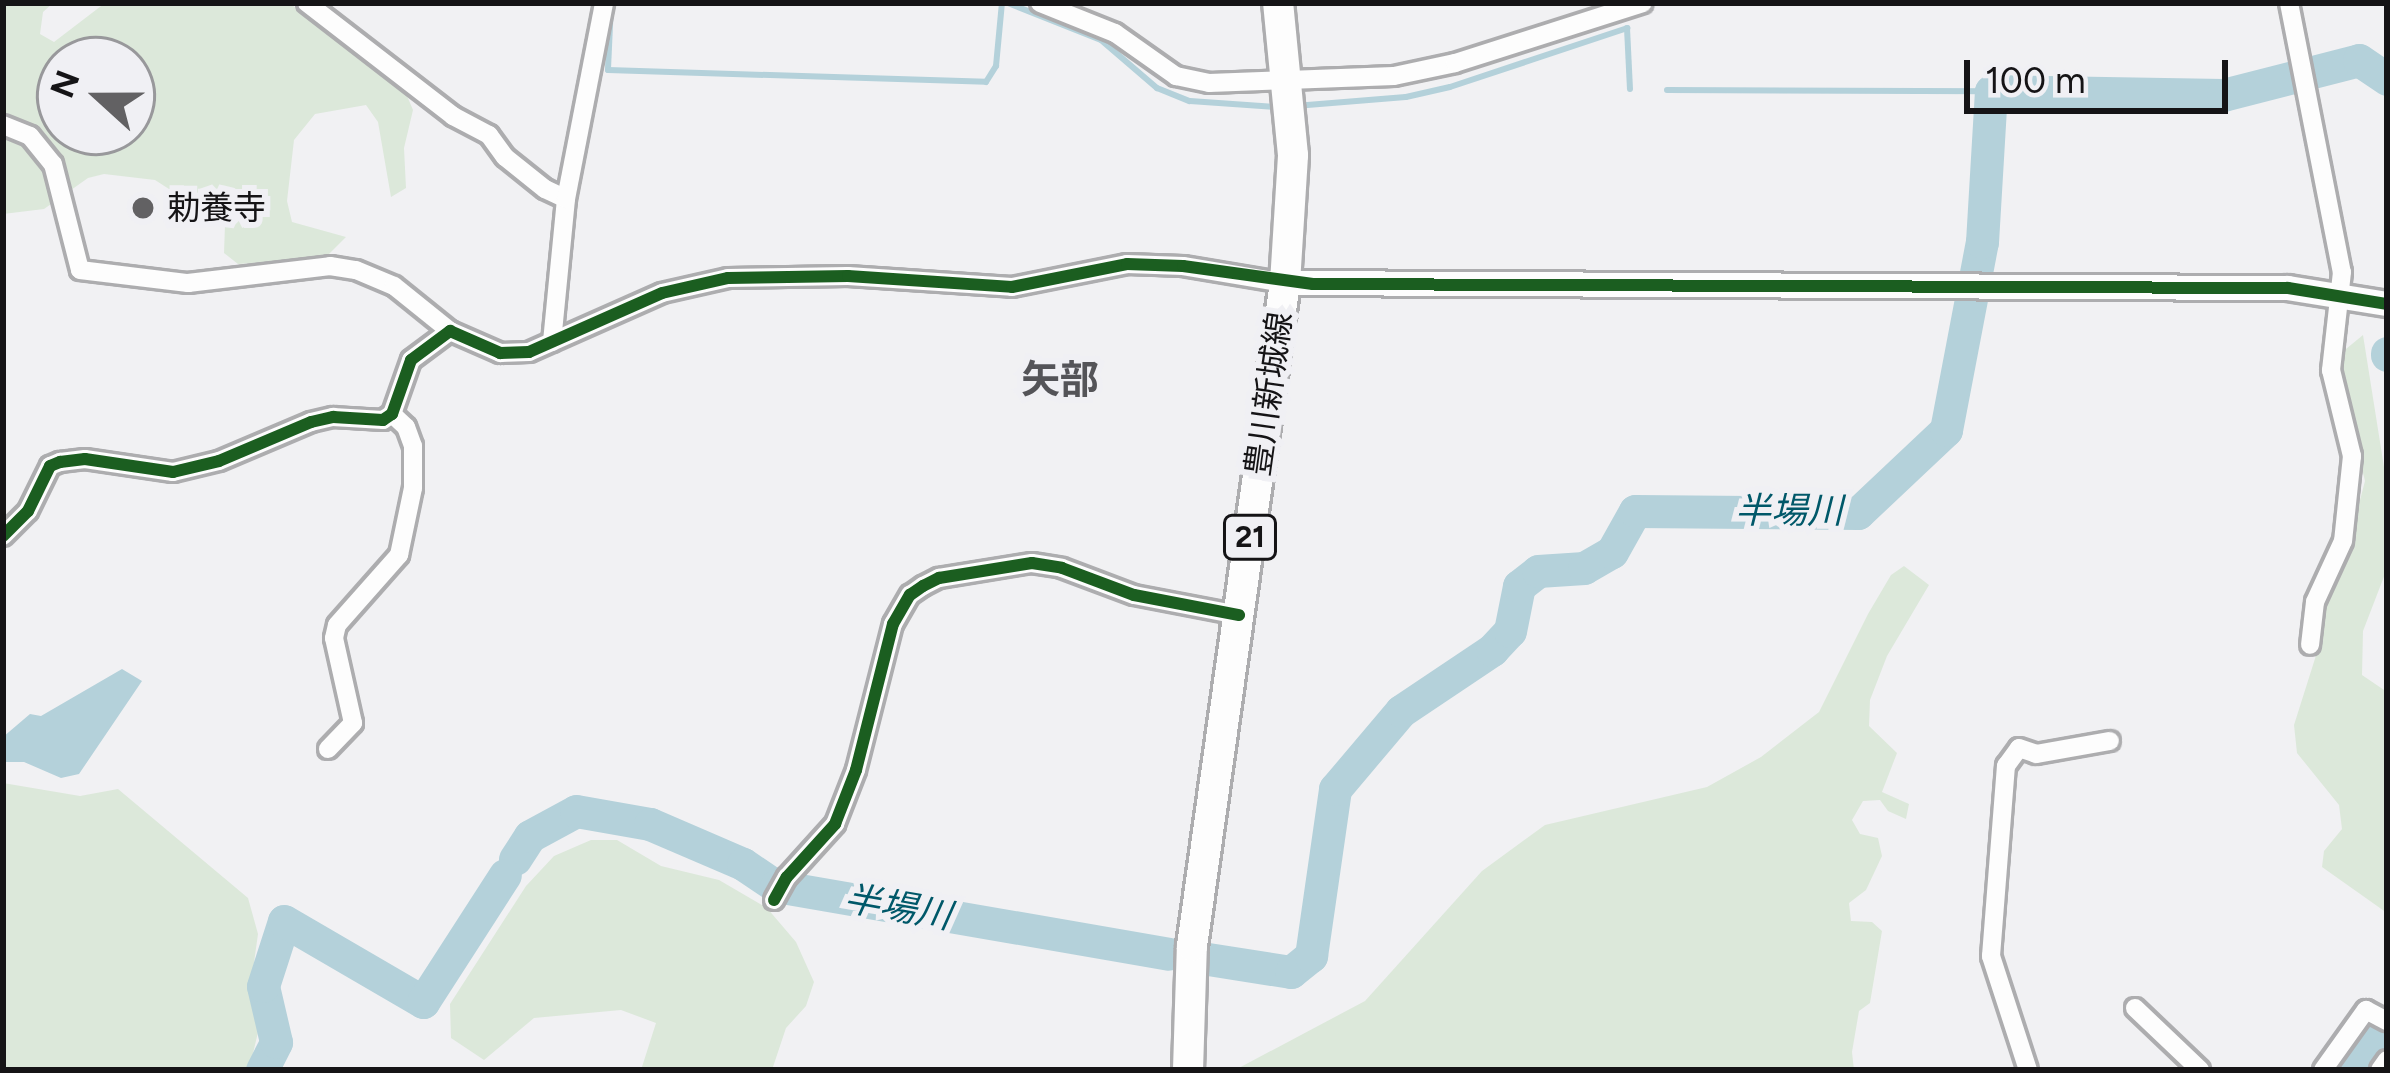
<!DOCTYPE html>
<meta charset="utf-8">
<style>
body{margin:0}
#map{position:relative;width:2390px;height:1073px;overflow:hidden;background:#f1f1f3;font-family:Figtree,"Noto Sans JP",sans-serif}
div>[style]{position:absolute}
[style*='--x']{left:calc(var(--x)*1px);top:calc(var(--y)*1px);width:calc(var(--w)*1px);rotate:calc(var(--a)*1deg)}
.green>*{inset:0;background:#dce8da}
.water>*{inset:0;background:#b4d1da}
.stream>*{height:6px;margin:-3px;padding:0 3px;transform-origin:3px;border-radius:3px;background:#b4d1da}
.river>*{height:33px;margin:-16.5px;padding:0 16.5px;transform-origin:16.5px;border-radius:16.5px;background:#b4d1da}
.roads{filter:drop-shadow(3px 0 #adadaf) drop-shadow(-3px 0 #adadaf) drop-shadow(0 3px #adadaf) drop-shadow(0 -3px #adadaf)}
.minor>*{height:18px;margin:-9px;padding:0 9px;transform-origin:9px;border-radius:9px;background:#fdfdfd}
.tertiary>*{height:24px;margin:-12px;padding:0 12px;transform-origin:12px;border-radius:12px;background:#fdfdfd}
.primary>*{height:30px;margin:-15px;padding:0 15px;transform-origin:15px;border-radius:15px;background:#fdfdfd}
.cycleway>*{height:12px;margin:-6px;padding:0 6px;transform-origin:6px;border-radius:6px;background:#1b5e20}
.dots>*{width:33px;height:33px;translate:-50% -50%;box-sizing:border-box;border:6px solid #f0f0f4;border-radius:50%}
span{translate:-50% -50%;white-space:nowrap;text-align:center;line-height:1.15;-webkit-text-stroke:12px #f0f0f4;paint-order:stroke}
.shield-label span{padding:3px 9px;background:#f0f0f4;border:3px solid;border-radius:9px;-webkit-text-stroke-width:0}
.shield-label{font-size:30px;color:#151416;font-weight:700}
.poi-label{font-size:33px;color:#151416}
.left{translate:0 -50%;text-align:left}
.street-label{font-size:33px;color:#151416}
.water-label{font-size:36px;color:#005869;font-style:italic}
.quarter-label{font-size:39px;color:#545458;font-weight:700}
.frame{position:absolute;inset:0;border:6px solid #151416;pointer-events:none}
.north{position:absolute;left:36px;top:36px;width:120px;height:120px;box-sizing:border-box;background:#f0f0f4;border:3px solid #98989b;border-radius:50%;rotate:291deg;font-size:33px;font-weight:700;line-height:48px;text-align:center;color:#151416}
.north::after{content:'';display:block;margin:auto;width:42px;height:54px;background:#626163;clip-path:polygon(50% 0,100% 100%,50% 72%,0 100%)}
.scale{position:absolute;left:1964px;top:60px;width:264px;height:54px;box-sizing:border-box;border:6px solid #151416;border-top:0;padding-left:15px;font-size:36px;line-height:42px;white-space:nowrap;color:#151416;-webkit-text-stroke:9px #f0f0f4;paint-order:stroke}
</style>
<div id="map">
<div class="green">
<i style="clip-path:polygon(evenodd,3px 3px,53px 3px,43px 12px,40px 34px,54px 42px,105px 3px,289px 3px,402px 84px,413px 110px,404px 148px,406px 188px,391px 197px,378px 122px,366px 105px,315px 114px,294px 140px,287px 201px,292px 222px,346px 237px,325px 258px,238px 264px,224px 253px,225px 225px,155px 180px,104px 174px,88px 178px,44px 209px,3px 214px,3px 3px,60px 60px,132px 60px,132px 132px,60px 132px,60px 60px)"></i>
<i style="clip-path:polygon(2363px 335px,2387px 486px,2385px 574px,2363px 631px,2362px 675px,2387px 692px,2387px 913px,2322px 867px,2324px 851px,2342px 829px,2339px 805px,2297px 753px,2294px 725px,2319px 646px,2314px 625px,2350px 538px,2365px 481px,2339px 375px,2346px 349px)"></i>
<i style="clip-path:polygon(1904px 566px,1929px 585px,1887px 656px,1870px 700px,1869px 726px,1897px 753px,1882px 792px,1909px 804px,1906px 819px,1888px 811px,1880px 800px,1863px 801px,1852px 820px,1860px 834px,1878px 838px,1882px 856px,1866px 890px,1849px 903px,1851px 921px,1872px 922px,1882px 931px,1870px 1003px,1859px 1011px,1852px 1052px,1854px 1070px,1235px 1070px,1365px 1001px,1482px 871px,1545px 825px,1707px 787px,1761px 757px,1819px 712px,1868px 614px,1891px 575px)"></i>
<i style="clip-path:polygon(3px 783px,80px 796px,118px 789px,248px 898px,258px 934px,251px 984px,260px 1024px,249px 1070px,3px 1070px)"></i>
<i style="clip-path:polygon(591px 840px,617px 840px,661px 866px,719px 880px,767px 908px,796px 942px,814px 982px,806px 1006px,786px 1028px,772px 1070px,641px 1070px,656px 1023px,621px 1010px,534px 1018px,484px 1060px,451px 1038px,450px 1004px,526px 886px,554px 856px)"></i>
</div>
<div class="water">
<i style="clip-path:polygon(122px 669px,142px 681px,79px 774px,61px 778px,24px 762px,3px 762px,3px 737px,30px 714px,41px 716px)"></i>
</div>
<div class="stream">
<i style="--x:611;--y:3;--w:67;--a:92.6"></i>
<i style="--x:608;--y:70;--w:378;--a:1.8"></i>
<i style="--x:986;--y:82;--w:19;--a:-58"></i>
<i style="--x:996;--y:66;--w:63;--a:-84.6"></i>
<i style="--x:1008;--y:3;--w:100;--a:21.7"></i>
<i style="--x:1101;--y:40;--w:74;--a:40.6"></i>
<i style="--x:1157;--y:88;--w:35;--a:22"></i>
<i style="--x:1190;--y:101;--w:86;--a:4"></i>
<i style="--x:1667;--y:90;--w:324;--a:0.2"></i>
<i style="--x:1295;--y:106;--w:111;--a:-4.6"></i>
<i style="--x:1406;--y:97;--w:45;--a:-12.8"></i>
<i style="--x:1450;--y:87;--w:187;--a:-18.4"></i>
<i style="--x:1627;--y:28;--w:61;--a:87.2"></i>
</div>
<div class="river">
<i style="--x:2387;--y:353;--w:2;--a:90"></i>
<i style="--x:515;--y:859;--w:27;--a:-57"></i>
<i style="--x:530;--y:836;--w:52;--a:-28.5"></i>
<i style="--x:576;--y:811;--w:75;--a:10"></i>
<i style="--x:650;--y:824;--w:101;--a:23.3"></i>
<i style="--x:743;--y:864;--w:40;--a:34"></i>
<i style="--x:776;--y:886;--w:398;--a:9.8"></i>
<i style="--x:1208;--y:959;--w:84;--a:8.9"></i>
<i style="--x:1291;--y:972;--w:26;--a:-39"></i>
<i style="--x:1311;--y:956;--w:169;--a:-81.8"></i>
<i style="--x:1335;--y:789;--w:102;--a:-49.8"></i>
<i style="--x:1401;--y:711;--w:110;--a:-33.8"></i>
<i style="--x:1492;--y:650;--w:26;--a:-47"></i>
<i style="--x:1510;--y:631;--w:46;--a:-78.7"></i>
<i style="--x:1519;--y:586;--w:24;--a:-38"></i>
<i style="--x:1538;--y:571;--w:46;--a:-3.7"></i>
<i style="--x:1584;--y:568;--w:32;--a:-30"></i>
<i style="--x:1612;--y:552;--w:47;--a:-60.7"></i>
<i style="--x:1635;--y:511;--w:223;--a:0.5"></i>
<i style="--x:1858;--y:513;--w:121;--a:-43.3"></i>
<i style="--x:1946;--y:430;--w:191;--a:-79.2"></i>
<i style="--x:1982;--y:242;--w:151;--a:-86.6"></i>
<i style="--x:1991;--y:91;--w:232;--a:1"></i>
<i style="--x:2223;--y:95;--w:140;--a:-14.4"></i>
<i style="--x:2359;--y:60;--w:34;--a:34"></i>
<i style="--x:262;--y:1070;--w:31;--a:-63"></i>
<i style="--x:276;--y:1042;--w:57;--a:-103.1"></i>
<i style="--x:263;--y:986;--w:68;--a:-72.1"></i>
<i style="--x:284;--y:921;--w:161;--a:30.2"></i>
<i style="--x:423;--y:1002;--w:151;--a:-57.2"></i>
<i style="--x:2355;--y:1070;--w:56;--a:-55.2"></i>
</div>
<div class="roads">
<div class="minor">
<i style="--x:307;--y:3;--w:185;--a:37.7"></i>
<i style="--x:453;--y:116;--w:41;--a:27.8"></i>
<i style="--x:489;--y:135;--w:27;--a:54"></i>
<i style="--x:505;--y:157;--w:51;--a:38.7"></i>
<i style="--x:545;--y:189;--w:23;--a:25"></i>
<i style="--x:1040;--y:3;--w:81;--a:21.8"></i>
<i style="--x:1115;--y:33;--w:75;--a:35.2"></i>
<i style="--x:1176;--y:76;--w:34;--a:12"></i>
<i style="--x:1209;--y:83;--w:185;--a:-2.2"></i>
<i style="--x:1394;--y:76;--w:62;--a:-12"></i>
<i style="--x:1455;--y:63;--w:197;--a:-17.7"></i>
<i style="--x:2289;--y:3;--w:274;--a:78.9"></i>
<i style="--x:2342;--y:272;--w:99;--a:96.4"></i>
<i style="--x:2331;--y:370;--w:89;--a:76.3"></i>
<i style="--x:2352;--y:456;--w:85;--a:96"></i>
<i style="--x:2343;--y:541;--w:67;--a:114.7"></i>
<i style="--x:2315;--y:602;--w:43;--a:96.6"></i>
<i style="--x:3;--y:125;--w:29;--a:22"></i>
<i style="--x:30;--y:136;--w:36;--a:51"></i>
<i style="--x:53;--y:164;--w:109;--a:75.7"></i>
<i style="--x:80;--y:270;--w:109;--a:6.9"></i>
<i style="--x:188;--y:283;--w:143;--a:-6.8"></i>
<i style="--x:330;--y:266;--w:26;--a:9"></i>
<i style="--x:356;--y:270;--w:41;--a:22.8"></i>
<i style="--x:394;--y:286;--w:72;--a:38.8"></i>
<i style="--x:552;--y:342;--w:144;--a:-84.4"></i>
<i style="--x:566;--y:199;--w:200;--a:-79"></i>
<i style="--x:3;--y:536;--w:35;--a:-45"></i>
<i style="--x:28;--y:511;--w:50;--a:-63.9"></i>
<i style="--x:50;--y:466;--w:11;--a:-22"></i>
<i style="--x:60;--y:462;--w:25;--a:-7"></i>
<i style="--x:85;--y:459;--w:89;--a:8.4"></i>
<i style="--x:173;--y:472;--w:47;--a:-13.4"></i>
<i style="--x:219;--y:461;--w:100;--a:-23"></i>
<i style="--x:311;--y:422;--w:23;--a:-13"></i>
<i style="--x:333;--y:417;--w:50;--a:3.4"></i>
<i style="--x:383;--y:420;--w:11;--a:-34"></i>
<i style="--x:392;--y:414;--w:57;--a:-70.6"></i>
<i style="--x:411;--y:360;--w:49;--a:-36.6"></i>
<i style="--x:450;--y:331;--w:55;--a:23.7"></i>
<i style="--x:500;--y:353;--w:29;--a:-2"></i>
<i style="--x:529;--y:352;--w:145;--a:-23.9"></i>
<i style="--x:662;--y:293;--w:68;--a:-12.8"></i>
<i style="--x:728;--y:278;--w:120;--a:-1"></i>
<i style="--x:848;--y:276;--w:164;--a:3.8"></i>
<i style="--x:1012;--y:287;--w:117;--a:-11.3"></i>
<i style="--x:1127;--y:264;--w:56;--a:2"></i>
<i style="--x:1183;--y:266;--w:103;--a:9.5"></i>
<i style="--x:328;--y:749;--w:36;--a:-46"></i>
<i style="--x:353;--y:723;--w:87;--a:-102.6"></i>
<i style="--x:334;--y:638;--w:13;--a:-77"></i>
<i style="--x:337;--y:625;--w:94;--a:-48.5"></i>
<i style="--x:399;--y:555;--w:68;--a:-78.2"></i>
<i style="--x:413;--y:488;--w:42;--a:-90"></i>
<i style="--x:413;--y:446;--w:20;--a:-110"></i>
<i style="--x:406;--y:427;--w:19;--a:-137"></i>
<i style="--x:774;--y:900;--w:26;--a:-61"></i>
<i style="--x:787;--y:877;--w:72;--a:-47.8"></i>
<i style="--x:835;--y:824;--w:58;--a:-68.7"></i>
<i style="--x:856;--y:770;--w:151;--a:-75.8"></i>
<i style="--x:893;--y:624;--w:34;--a:-60"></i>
<i style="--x:910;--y:595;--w:16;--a:-35"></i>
<i style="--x:923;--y:586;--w:18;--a:-27"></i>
<i style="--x:939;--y:578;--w:94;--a:-9.2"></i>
<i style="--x:1032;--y:563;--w:30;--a:9"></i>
<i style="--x:1062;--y:568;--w:77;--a:20.6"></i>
<i style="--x:1134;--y:595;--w:107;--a:10.8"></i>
<i style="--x:2135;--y:1008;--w:90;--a:43.6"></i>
<i style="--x:2028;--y:1070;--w:120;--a:-108"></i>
<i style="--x:1991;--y:956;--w:191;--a:-85.5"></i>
<i style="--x:2006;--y:766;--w:22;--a:-54"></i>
<i style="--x:2019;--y:748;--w:18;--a:19"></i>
<i style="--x:2036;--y:754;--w:75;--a:-10"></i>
<i style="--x:2323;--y:1070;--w:74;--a:-54.4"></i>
<i style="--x:2366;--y:1010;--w:24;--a:28"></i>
<i style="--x:2380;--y:1070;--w:12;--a:-55"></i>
</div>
<div class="tertiary">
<i style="--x:1285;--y:283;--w:1003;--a:0.29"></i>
<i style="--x:2288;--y:288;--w:100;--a:9.2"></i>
</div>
<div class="primary">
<i style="--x:1188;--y:1070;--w:124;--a:-88.2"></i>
<i style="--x:1192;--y:946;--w:669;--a:-82.02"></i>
<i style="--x:1285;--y:283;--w:128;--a:-86.4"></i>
<i style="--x:1293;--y:155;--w:153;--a:-95.6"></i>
</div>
</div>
<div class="cycleway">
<i style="--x:3;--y:536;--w:35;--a:-45"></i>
<i style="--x:28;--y:511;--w:50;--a:-63.9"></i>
<i style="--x:50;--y:466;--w:11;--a:-22"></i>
<i style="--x:60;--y:462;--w:25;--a:-7"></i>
<i style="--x:85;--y:459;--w:89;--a:8.4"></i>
<i style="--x:173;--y:472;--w:47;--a:-13.4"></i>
<i style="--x:219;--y:461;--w:100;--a:-23"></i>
<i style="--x:311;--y:422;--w:23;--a:-13"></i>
<i style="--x:333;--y:417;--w:50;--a:3.4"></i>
<i style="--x:383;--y:420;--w:11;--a:-34"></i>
<i style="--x:392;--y:414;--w:57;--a:-70.6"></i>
<i style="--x:411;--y:360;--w:49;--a:-36.6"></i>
<i style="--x:450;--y:331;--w:55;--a:23.7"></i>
<i style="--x:500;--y:353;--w:29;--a:-2"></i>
<i style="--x:529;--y:352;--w:145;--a:-23.9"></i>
<i style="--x:662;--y:293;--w:68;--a:-12.8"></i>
<i style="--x:728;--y:278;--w:120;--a:-1"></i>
<i style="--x:848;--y:276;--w:164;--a:3.8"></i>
<i style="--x:1012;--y:287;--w:117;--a:-11.3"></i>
<i style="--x:1127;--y:264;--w:56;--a:2"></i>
<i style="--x:1183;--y:266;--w:131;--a:7.9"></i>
<i style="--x:1313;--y:284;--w:975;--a:0.24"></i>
<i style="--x:2288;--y:288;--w:100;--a:9.2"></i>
<i style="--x:774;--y:900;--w:26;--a:-61"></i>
<i style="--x:787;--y:877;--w:72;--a:-47.8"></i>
<i style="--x:835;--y:824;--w:58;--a:-68.7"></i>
<i style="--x:856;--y:770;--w:151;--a:-75.8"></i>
<i style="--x:893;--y:624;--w:34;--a:-60"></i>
<i style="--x:910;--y:595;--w:16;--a:-35"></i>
<i style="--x:923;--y:586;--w:18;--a:-27"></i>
<i style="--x:939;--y:578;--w:94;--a:-9.2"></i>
<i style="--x:1032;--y:563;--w:30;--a:9"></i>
<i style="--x:1062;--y:568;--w:77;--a:20.6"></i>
<i style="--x:1134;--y:595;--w:107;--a:10.8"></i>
</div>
<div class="dots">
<i style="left:143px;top:208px;background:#626163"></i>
</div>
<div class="shield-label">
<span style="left:1250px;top:537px">21</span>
</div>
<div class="poi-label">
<span class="left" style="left:167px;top:208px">勅養寺</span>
</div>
<div class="street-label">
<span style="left:1269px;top:394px;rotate:-82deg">豊川新城線</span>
</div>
<div class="water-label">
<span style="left:1789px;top:511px">半場川</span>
<span style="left:898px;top:907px;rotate:10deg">半場川</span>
</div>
<div class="quarter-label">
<span style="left:1060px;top:380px">矢部</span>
</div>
<div class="frame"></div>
<div class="north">N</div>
<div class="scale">100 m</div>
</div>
